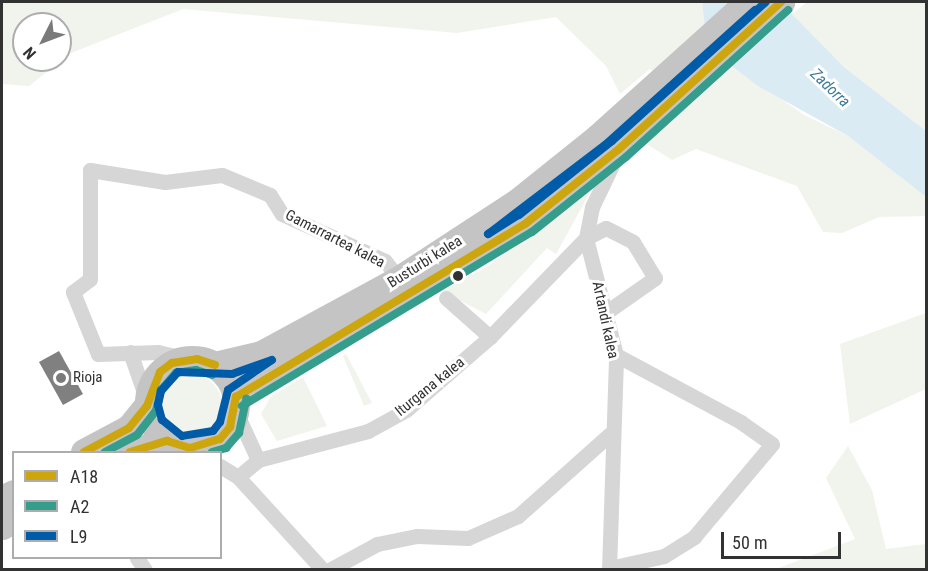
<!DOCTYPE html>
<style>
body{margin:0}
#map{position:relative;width:928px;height:571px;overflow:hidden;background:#fff;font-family:"Roboto Condensed",sans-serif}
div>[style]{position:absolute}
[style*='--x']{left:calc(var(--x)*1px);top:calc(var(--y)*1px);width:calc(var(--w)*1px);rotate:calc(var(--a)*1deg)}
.green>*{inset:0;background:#f1f4ec}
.round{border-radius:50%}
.water>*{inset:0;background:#dbebf3}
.building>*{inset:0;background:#808080}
.street>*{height:15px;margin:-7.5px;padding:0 7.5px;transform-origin:7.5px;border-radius:7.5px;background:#d6d6d6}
.highway>*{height:27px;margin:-13.5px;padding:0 13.5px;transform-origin:13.5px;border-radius:13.5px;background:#c4c4c4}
.highway>.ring{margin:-13.5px;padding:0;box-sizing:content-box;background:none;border:27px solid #c4c4c4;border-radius:50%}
.bus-1>*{height:8px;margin:-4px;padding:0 4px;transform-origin:4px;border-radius:4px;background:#cca60c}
.bus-2>*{height:8px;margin:-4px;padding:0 4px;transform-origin:4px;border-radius:4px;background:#349d8b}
.bus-3>*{height:8px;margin:-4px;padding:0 4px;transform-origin:4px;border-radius:4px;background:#005ca8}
.dots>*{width:16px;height:16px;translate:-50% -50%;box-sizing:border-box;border:3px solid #fff;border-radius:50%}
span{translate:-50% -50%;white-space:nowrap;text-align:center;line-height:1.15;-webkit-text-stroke:6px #fff;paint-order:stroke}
.street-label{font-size:15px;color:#323232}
.poi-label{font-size:15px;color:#323232}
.left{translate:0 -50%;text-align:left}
.water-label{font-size:16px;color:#3c7b97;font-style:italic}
.frame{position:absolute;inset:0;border:3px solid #323232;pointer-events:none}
.legend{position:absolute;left:12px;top:451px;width:210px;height:108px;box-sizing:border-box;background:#fff;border:2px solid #adadad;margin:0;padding:8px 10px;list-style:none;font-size:18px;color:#323232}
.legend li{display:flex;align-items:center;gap:12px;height:30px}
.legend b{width:30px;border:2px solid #adadad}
.north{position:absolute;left:12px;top:12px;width:60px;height:60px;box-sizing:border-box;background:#fff;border:2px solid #adadad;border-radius:50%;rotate:228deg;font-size:16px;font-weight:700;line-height:24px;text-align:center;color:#323232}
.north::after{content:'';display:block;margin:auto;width:21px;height:27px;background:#7a7a7a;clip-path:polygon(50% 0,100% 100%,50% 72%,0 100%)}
.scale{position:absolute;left:721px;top:532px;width:120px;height:27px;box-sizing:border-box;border:3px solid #323232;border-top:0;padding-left:8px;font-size:18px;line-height:21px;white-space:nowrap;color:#323232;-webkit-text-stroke:4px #fff;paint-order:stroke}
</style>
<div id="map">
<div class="green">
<i style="clip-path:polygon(evenodd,2px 2px,702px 2px,707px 47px,804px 115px,848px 136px,926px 197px,926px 216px,879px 217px,842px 233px,823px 232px,797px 186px,696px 149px,672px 160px,645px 143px,694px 101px,650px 69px,620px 94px,606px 66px,556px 17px,457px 33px,183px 9px,71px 53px,29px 86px,2px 84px,2px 2px,24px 24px,60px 24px,60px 60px,24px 60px,24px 24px)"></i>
<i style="clip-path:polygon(807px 2px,926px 2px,926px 131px,844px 67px,791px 15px)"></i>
<i style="clip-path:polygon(592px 189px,556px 254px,547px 248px,486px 314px,442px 291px,488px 266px)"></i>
<i style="clip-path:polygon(926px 313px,926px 389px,850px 424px,840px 344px)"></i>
<i style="clip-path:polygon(346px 354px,372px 403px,364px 406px,343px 356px)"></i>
<i class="round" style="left:162px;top:375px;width:60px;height:60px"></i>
<i style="clip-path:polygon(303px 377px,327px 426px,277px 441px,261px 414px,271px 396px)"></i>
<i style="clip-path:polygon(848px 446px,872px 490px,886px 549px,926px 544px,926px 569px,776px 569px,855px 539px,826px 478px)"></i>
</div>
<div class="water">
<i style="clip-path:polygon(702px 2px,780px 2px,844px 67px,926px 131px,926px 197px,848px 136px,758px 86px,707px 47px)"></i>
</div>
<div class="building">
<i style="clip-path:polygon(59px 351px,83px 394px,63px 405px,39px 362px)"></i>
</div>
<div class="street">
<i style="--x:446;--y:298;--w:59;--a:41.6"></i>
<i style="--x:130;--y:352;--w:52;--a:70.9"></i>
<i style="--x:188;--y:359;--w:31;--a:-167"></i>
<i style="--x:158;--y:352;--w:60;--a:178.1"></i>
<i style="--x:98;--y:354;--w:67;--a:-112"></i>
<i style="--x:73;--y:292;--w:21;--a:-37"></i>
<i style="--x:90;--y:279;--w:109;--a:-90"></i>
<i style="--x:90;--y:170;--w:76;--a:9.1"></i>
<i style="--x:165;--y:182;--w:57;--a:-7"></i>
<i style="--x:222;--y:175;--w:52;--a:22.6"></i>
<i style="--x:270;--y:195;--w:22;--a:58"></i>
<i style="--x:282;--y:214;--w:113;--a:24.5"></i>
<i style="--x:385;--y:261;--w:23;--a:52"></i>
<i style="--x:236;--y:412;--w:53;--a:65.4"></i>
<i style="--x:190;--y:448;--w:9;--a:27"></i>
<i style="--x:220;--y:466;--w:21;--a:31"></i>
<i style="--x:238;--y:477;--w:126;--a:47.6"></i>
<i style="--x:238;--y:477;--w:26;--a:-40"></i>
<i style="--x:258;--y:460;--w:114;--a:-14.8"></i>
<i style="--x:368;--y:431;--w:43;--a:-28.9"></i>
<i style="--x:406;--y:410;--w:111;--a:-41"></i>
<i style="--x:490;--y:337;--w:138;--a:-45.9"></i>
<i style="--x:586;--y:238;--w:22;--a:-27"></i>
<i style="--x:606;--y:228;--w:30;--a:27"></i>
<i style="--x:633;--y:242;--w:42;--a:58.6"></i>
<i style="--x:655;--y:278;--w:61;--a:145"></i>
<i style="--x:137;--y:558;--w:14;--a:56"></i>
<i style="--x:609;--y:568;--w:56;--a:-12.3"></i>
<i style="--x:664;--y:556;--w:36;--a:-32"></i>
<i style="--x:694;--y:537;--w:121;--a:-50"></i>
<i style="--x:772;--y:444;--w:38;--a:-145"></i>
<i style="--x:741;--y:422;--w:142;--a:-151.8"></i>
<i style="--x:329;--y:570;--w:55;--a:-28.4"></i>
<i style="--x:377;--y:544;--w:41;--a:-11.3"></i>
<i style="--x:417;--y:536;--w:51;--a:2.2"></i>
<i style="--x:468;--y:538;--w:55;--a:-23.7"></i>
<i style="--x:518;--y:516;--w:123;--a:-41.7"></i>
<i style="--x:609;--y:570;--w:215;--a:-88.1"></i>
<i style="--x:616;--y:355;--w:121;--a:-104.4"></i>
<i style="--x:586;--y:238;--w:32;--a:-79"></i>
<i style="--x:592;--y:207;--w:53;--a:-64.4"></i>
</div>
<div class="highway">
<i class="ring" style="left:148px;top:359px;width:61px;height:61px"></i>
<i style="--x:215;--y:365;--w:47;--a:-13.4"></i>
<i style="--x:261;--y:354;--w:157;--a:-28.5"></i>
<i style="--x:399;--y:279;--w:141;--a:-33.1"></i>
<i style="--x:517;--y:202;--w:104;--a:-38.7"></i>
<i style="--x:598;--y:137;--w:202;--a:-42"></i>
<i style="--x:236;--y:397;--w:60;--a:-34.2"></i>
<i style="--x:286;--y:363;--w:276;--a:-30.2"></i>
<i style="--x:525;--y:224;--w:120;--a:-38.6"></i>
<i style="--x:619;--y:149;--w:219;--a:-42.2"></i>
<i style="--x:84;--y:452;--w:51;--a:-28.1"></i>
<i style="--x:129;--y:428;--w:28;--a:-51"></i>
<i style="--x:130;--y:452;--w:39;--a:-17"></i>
<i style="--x:2;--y:499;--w:13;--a:-27"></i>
<i style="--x:2;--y:526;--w:14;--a:-30"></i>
</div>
<div class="bus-1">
<i style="--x:236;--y:397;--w:337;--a:-30.9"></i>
<i style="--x:525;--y:224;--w:120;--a:-38.6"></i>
<i style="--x:619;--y:149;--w:219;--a:-42.2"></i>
<i style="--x:84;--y:452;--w:51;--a:-28.1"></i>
<i style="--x:129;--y:428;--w:28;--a:-51"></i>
<i style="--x:147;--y:406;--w:36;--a:-69"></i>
<i style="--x:160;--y:372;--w:15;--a:-37"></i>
<i style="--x:172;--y:363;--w:25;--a:-9"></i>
<i style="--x:197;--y:359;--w:19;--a:18"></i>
<i style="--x:130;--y:452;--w:39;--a:-17"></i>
<i style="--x:167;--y:441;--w:24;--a:17"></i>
<i style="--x:190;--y:448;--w:31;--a:-17"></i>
<i style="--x:220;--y:439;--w:16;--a:-50"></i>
<i style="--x:230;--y:427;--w:31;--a:-79"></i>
</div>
<div class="bus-2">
<i style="--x:242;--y:406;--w:338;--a:-31"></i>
<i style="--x:532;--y:232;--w:120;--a:-38.6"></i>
<i style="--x:626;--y:157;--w:219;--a:-42.2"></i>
<i style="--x:105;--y:452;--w:36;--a:-28"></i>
<i style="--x:137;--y:435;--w:31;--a:-52"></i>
<i style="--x:156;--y:411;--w:22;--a:-77"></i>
<i style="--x:161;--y:390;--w:23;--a:-49"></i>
<i style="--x:176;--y:373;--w:20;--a:-9"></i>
<i style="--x:196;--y:370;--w:17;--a:17"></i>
<i style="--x:212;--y:452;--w:15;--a:-16"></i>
<i style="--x:226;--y:448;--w:20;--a:-49"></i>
<i style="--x:239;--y:433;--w:35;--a:-78"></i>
</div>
<div class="bus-3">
<i style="--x:755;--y:10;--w:202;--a:138"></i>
<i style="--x:605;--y:145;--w:147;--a:142.7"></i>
<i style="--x:488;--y:234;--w:36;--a:-32"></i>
<i style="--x:519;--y:215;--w:119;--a:-38.5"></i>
<i style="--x:612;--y:141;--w:207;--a:-42.1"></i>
<i style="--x:272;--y:360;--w:53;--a:145.7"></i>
<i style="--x:228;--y:390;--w:33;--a:104"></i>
<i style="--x:220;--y:422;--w:11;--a:128"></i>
<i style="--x:213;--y:431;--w:31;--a:171"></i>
<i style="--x:182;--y:436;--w:26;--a:-141"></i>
<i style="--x:162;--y:420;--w:16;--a:-105"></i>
<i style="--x:158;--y:405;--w:14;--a:-78"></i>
<i style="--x:161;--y:391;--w:25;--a:-48"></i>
<i style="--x:178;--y:372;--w:54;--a:2.1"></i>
<i style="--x:232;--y:374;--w:42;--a:-19.3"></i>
</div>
<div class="dots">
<i style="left:458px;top:276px;background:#323232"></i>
<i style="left:61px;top:378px;background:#7a7a7a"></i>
</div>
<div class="street-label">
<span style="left:335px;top:239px;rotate:27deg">Gamarrartea kalea</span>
<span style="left:425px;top:262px;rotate:-32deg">Busturbi kalea</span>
<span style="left:605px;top:320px;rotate:78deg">Artandi kalea</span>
<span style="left:430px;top:387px;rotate:-39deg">Iturgana kalea</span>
</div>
<div class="poi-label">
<span class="left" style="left:73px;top:378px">Rioja</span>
</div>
<div class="water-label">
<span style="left:830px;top:88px;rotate:44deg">Zadorra</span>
</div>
<div class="frame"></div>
<ul class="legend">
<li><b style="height:8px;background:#cca60c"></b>A18</li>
<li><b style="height:8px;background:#349d8b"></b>A2</li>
<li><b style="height:8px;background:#005ca8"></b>L9</li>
</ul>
<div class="north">N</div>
<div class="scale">50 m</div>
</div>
